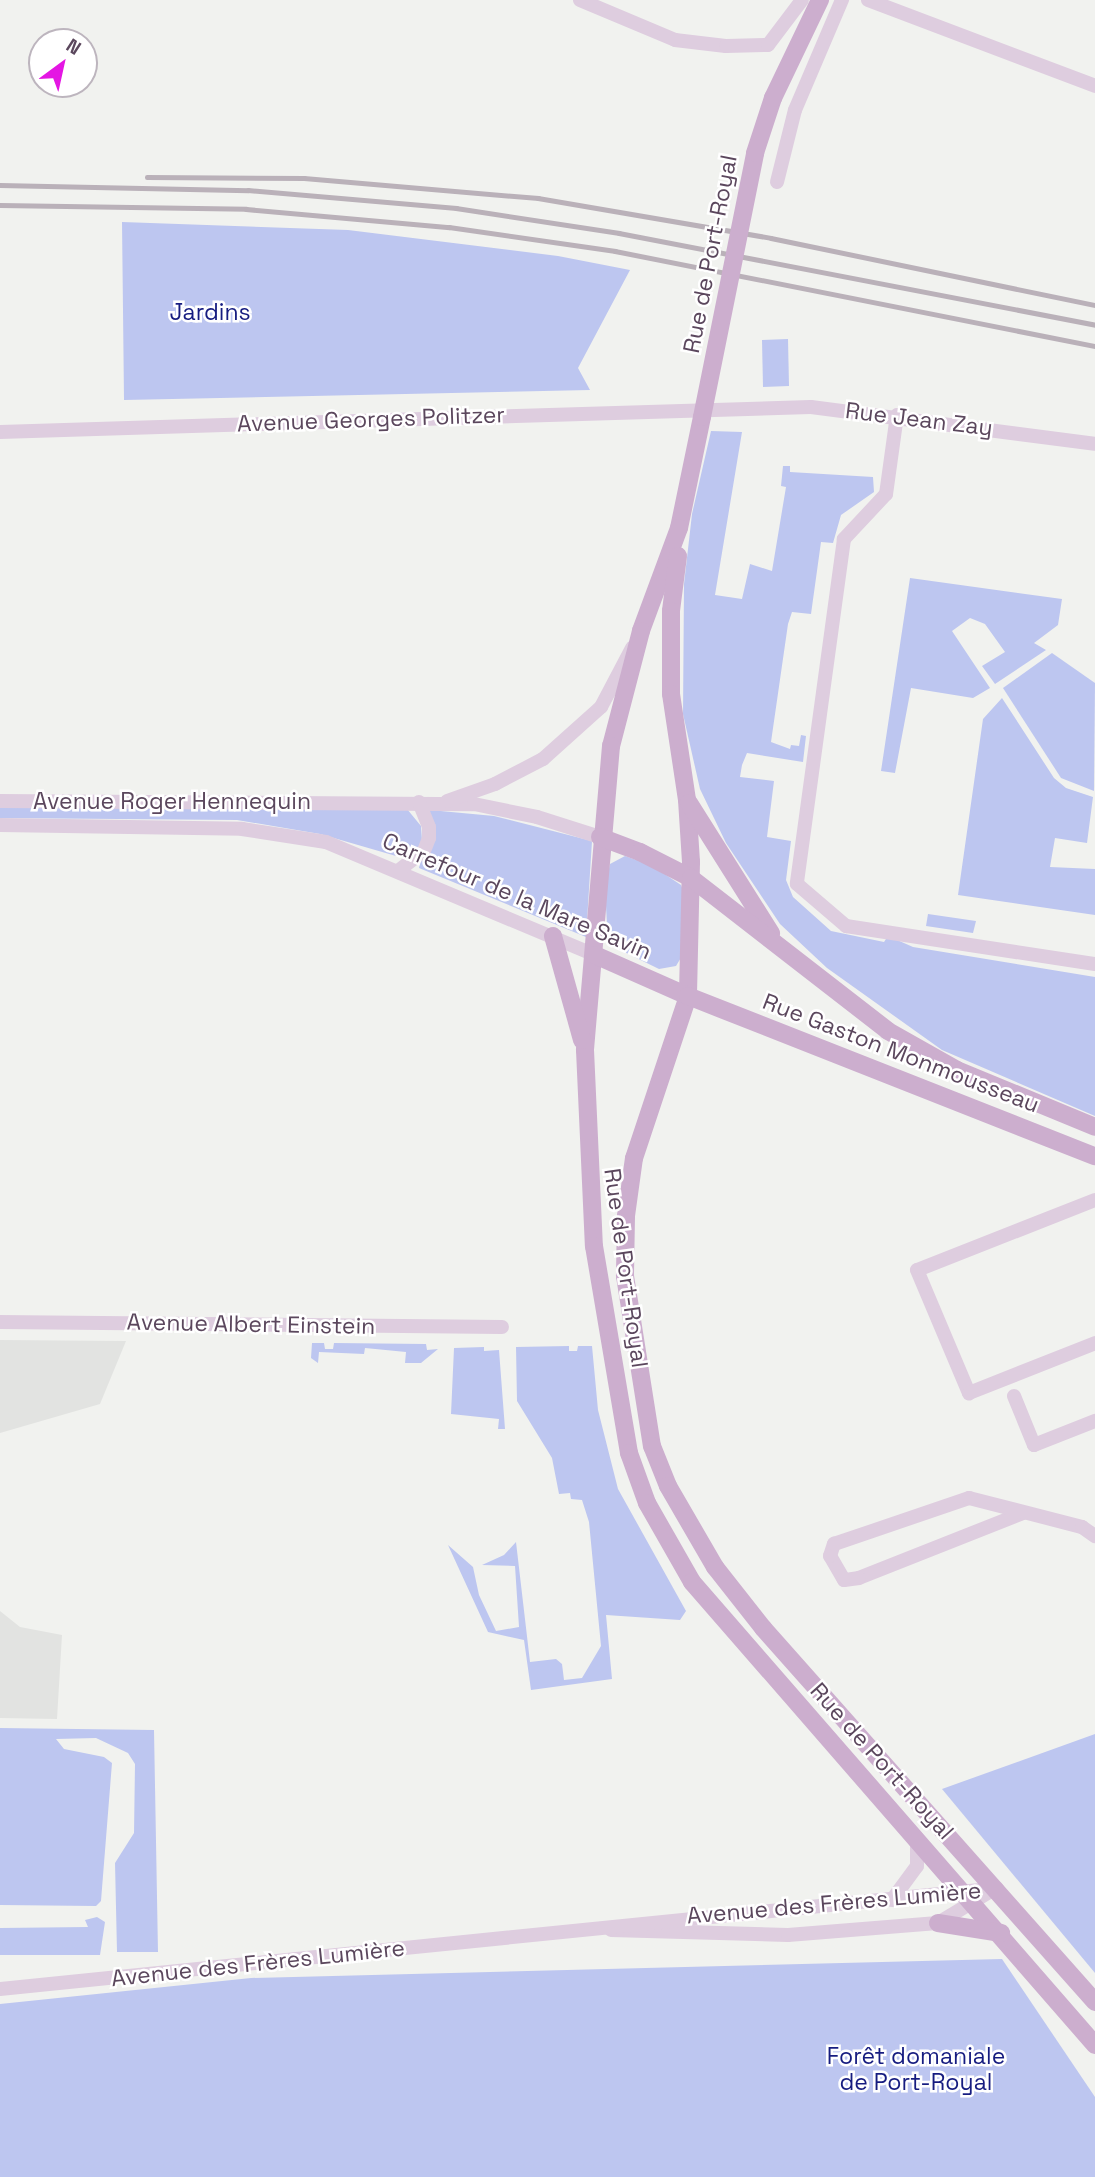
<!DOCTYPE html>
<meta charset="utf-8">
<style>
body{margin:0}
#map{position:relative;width:1095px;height:2177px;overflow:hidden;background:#f1f2ef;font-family:"Space Grotesk",sans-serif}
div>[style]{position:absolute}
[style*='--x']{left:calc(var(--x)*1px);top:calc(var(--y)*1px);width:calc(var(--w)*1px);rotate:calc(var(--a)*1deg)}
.education>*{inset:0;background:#e2e3e1}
.green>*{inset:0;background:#bdc6f0}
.minor>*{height:14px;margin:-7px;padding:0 7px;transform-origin:7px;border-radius:7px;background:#decddf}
.major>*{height:18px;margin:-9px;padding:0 9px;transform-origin:9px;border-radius:9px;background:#ccaece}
.rail>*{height:4.5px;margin:-2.25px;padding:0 2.25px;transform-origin:2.25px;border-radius:2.25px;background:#bab1b9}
.major-bridge>*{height:18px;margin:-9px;padding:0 9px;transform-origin:9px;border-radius:9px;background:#ccaece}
span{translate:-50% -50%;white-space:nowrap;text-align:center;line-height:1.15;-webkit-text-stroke:5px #fff;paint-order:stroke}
.street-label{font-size:23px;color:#5b475d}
.park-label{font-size:23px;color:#161c80}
.north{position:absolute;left:28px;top:28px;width:70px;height:70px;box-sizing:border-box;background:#fff;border:2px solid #bdb5be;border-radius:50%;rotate:33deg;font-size:19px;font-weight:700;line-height:28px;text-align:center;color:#5b475d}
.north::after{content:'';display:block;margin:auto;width:24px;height:32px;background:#e416e3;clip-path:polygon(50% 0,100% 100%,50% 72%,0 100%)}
</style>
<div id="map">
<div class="education">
<i style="clip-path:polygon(0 1340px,126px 1341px,100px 1404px,0 1433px)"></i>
<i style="clip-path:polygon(0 1611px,20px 1627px,62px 1635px,57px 1719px,0 1718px)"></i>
</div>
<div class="green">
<i style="clip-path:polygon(122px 222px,348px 230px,558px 256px,630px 270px,578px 368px,590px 390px,124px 400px)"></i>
<i style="clip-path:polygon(788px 339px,789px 386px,763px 387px,762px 340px)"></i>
<i style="clip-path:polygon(711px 431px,742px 432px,715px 595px,742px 599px,750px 564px,772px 571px,786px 487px,781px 486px,783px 466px,790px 466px,790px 472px,873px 477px,874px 492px,841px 515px,833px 543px,821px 542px,811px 614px,792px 612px,788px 624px,771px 742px,790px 749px,791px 745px,799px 746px,801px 735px,806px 736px,803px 762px,747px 753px,742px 765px,740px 777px,774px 781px,767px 837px,791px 841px,786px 880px,793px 897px,831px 931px,884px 942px,888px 936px,913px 947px,1095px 977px,1095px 1116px,942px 1050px,827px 968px,780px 924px,726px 843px,700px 789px,683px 714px,684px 584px,692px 514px)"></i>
<i style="clip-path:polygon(910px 578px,1062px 599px,1058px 625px,1034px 643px,1046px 650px,995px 684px,982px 666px,1005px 652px,985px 624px,970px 618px,952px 631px,990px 688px,973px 698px,911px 688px,895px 773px,881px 771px)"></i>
<i style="clip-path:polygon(1052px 653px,1095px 683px,1094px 791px,1061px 778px,1003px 688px)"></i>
<i style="clip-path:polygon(1002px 698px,1054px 778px,1066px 788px,1093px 797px,1087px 843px,1055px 838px,1050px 867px,1095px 869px,1095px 915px,958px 895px,983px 719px)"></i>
<i style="clip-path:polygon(0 805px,407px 809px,421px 826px,422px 841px,417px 852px,396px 856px,320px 834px,237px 820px,0 818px)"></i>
<i style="clip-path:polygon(430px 810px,494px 816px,592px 841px,586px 937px,419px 868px)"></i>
<i style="clip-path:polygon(625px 856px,651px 865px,681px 885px,686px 898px,682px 956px,676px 966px,659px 969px,608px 944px,605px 887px,610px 864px)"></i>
<i style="clip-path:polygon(928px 914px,976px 921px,973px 933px,926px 926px)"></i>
<i style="clip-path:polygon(312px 1343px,324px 1343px,325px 1349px,333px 1349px,334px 1343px,426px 1344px,427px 1350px,438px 1349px,421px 1363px,405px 1363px,406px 1352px,365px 1348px,364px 1354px,319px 1352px,318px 1363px,311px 1358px)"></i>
<i style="clip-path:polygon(569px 1346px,569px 1351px,577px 1351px,578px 1346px,592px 1346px,598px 1410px,618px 1489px,686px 1611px,680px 1620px,606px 1615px,612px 1679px,531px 1690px,524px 1640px,488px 1632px,448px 1545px,473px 1567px,479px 1595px,496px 1631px,519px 1627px,515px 1566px,482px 1565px,504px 1555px,516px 1542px,530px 1662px,556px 1659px,562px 1664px,564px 1680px,582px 1678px,601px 1646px,589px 1522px,582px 1500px,571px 1499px,570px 1493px,559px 1494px,552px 1458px,517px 1401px,516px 1347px)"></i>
<i style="clip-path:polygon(484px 1347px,484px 1351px,499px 1350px,505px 1429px,498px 1429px,499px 1419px,451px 1414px,454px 1348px)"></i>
<i style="clip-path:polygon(0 1728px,154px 1730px,158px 1952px,117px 1952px,115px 1863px,134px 1833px,135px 1764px,128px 1753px,96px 1738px,56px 1739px,64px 1749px,104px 1757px,112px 1763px,101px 1901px,96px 1906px,0 1905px)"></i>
<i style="clip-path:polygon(1095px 1734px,1095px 1973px,942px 1789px)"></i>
<i style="clip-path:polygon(97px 1917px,105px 1922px,100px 1955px,0 1955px,0 1928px,88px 1927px,85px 1920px)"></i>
<i style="clip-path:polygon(1002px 1959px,1095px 2097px,1095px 2177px,0 2177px,0 2004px,251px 1978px)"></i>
</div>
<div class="minor">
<i style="--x:580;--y:0;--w:103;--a:22.8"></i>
<i style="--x:675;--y:40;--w:51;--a:6.7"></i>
<i style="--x:726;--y:46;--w:42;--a:-1.4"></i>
<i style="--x:768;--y:45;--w:56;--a:-52.9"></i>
<i style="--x:868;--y:0;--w:243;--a:20.7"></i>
<i style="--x:777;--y:182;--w:74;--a:-76"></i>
<i style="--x:795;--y:110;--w:120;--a:-66.9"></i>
<i style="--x:897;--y:415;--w:80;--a:97.9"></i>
<i style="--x:886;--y:494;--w:62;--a:133"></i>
<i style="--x:844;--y:539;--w:348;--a:97.8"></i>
<i style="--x:797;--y:884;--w:65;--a:40.6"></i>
<i style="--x:846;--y:926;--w:252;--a:8.7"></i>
<i style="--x:0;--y:432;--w:811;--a:-1.77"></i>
<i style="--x:811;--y:407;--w:286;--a:7.4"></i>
<i style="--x:0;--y:801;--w:474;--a:0.4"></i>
<i style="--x:474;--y:804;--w:64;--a:11.7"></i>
<i style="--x:537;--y:817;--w:66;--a:17.6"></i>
<i style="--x:447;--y:801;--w:51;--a:-19.5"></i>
<i style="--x:495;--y:784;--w:54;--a:-27.5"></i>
<i style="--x:543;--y:759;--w:78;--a:-41.9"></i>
<i style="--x:601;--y:707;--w:67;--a:-62.3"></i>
<i style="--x:0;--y:825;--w:242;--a:0.9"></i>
<i style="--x:242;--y:829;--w:85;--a:8.8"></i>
<i style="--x:326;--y:842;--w:292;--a:22.8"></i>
<i style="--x:398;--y:871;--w:33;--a:-38"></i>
<i style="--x:424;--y:851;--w:14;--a:-69"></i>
<i style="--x:429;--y:838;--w:11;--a:-90"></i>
<i style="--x:429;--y:827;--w:27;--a:-112"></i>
<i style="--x:1095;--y:1200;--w:191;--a:158.5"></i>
<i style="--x:917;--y:1270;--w:134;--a:67.1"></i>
<i style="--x:969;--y:1393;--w:136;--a:-21.6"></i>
<i style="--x:0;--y:1322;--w:502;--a:0.57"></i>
<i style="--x:1014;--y:1396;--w:53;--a:67.8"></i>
<i style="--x:1034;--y:1445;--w:66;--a:-21.5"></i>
<i style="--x:1023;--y:1513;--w:176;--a:158.4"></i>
<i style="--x:859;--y:1578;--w:15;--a:172"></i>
<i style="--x:844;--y:1580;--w:28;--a:-120"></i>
<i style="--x:830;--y:1556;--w:13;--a:-72"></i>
<i style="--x:834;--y:1544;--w:143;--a:-18.8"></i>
<i style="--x:969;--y:1498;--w:117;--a:14.4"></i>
<i style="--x:1082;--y:1527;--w:16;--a:35"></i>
<i style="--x:892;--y:1900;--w:42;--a:-53.7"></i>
<i style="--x:917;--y:1866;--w:28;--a:-90"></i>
<i style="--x:611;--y:1930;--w:177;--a:1.6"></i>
<i style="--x:788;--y:1935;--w:150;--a:-4.6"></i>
<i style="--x:938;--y:1923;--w:68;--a:-31.1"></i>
<i style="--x:0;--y:1989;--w:1002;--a:-5.78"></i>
</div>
<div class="major">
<i style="--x:702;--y:417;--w:113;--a:101.7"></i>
<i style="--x:679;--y:528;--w:110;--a:110.3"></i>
<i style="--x:641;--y:631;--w:119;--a:104.6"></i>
<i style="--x:611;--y:746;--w:305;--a:94.9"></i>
<i style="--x:585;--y:1050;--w:196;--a:87.4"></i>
<i style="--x:594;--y:1246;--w:210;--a:80.4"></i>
<i style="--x:629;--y:1453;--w:53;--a:70.2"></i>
<i style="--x:647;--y:1503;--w:91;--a:60.3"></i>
<i style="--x:692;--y:1582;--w:614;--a:48.96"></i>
<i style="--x:678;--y:556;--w:55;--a:97.3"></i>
<i style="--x:671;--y:611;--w:83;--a:90"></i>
<i style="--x:671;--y:694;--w:107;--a:81.4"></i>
<i style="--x:687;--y:800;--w:62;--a:86.3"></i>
<i style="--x:691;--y:862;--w:134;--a:91.3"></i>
<i style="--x:688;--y:996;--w:171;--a:108.4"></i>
<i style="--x:634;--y:1158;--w:59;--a:97.9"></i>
<i style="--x:626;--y:1216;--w:60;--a:91"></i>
<i style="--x:625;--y:1276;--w:172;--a:81"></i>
<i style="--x:652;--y:1446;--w:43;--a:68.2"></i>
<i style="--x:668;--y:1486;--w:94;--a:59.9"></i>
<i style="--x:715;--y:1567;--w:78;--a:51.8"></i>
<i style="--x:763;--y:1628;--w:500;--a:48.4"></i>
<i style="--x:689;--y:803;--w:154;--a:57.8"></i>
<i style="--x:600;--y:837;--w:43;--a:20.6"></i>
<i style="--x:640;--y:852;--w:57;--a:27"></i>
<i style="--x:691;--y:878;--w:249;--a:37.8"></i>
<i style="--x:888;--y:1031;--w:79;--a:29.5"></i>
<i style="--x:957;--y:1070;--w:149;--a:22.4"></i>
<i style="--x:553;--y:936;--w:108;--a:74.4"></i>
<i style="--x:595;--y:955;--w:102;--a:23.8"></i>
<i style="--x:688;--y:996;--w:437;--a:21.5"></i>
<i style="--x:938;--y:1923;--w:64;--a:9"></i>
</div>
<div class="rail">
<i style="--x:147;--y:177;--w:157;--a:0.4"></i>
<i style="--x:304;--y:178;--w:235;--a:4.9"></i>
<i style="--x:538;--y:198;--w:236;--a:9.7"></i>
<i style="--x:771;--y:238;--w:331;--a:11.7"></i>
<i style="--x:0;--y:185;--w:248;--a:1.2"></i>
<i style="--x:248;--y:190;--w:209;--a:4.9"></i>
<i style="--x:456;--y:208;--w:165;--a:8.7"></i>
<i style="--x:619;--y:233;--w:485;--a:10.9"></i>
<i style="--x:0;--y:205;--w:246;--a:0.9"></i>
<i style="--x:246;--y:209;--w:204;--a:5.1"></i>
<i style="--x:449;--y:227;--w:168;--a:8.2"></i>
<i style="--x:615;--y:251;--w:489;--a:11.2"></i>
</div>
<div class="major-bridge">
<i style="--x:702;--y:417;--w:269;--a:-78.6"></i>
<i style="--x:755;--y:153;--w:58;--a:-71.9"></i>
<i style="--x:773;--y:98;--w:109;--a:-64.4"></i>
</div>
<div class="street-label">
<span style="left:710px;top:254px;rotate:-79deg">Rue de Port-Royal</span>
<span style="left:371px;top:419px;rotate:-2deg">Avenue Georges Politzer</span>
<span style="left:919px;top:419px;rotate:7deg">Rue Jean Zay</span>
<span style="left:172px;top:801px">Avenue Roger Hennequin</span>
<span style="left:517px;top:896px;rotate:23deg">Carrefour de la Mare Savin</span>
<span style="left:901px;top:1053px;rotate:21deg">Rue Gaston Monmousseau</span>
<span style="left:626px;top:1268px;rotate:82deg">Rue de Port-Royal</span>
<span style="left:251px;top:1324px;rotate:1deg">Avenue Albert Einstein</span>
<span style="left:882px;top:1761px;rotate:48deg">Rue de Port-Royal</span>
<span style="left:834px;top:1903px;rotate:-5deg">Avenue des Frères Lumière</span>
<span style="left:258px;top:1963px;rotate:-6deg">Avenue des Frères Lumière</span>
</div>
<div class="park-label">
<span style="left:210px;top:312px">Jardins</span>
<span style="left:916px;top:2069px">Forêt domaniale<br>de Port-Royal</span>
</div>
<div class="north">N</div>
</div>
